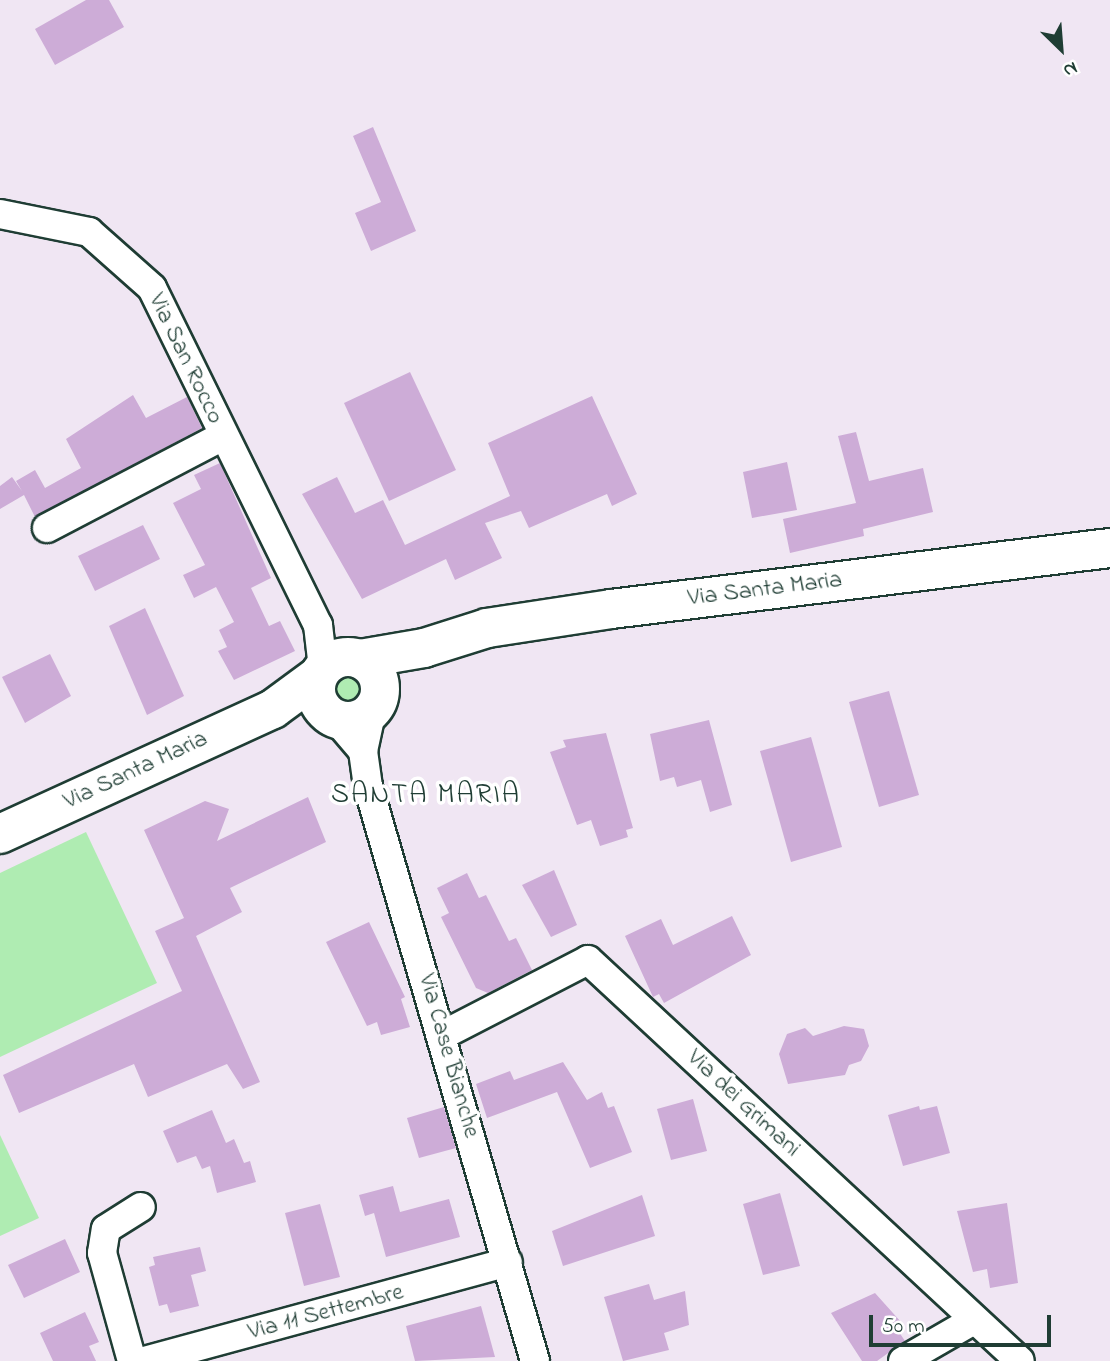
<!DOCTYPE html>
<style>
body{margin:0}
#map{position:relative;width:1110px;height:1361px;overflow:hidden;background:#f0e6f3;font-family:"Indie Flower",sans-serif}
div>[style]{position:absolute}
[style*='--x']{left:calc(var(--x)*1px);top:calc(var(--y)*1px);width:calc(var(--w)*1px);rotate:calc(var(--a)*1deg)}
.green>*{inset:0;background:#afecb2}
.round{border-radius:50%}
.building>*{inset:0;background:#cdacd7}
.roads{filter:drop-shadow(2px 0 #1f3d34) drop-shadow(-2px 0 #1f3d34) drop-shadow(0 2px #1f3d34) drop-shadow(0 -2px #1f3d34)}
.street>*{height:28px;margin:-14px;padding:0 14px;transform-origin:14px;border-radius:14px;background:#fff}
.secondary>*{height:38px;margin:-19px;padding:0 19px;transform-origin:19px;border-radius:19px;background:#fff}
.secondary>.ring{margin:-19px;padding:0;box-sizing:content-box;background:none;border:38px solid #fff;border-radius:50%}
span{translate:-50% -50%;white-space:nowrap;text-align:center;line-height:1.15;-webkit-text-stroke:7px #fff;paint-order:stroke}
.street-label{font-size:24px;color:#1f3d34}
.quarter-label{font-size:28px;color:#1f3d34;letter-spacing:2px}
.north{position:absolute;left:1026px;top:14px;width:70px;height:70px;-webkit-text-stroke:5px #fff;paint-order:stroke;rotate:155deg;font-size:19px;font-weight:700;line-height:28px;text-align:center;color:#1f3d34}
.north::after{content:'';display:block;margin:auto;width:24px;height:32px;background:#1f3d34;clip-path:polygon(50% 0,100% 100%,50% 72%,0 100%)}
.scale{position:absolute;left:869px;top:1315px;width:182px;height:32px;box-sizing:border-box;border:4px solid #1f3d34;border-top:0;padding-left:9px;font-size:21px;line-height:24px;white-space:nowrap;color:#1f3d34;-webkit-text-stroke:5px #fff;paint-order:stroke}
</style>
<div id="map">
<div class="green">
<i class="round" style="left:335px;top:676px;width:26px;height:26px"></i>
<i style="clip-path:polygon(86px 832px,157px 983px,0 1057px,0 873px)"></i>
<i style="clip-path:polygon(0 1135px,39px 1218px,0 1236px)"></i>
</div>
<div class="building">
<i style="clip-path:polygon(86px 0,109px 0,124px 27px,55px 65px,35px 29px)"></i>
<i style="clip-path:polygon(373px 127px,416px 231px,371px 251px,355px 213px,381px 202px,353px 136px)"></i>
<i style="clip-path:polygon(410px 372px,456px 470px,389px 501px,344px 403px)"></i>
<i style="clip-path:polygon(133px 395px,146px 418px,187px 397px,202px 428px,35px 517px,24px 495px,0 509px,0 486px,12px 477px,22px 491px,16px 481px,35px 470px,45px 488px,81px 468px,66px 439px)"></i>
<i style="clip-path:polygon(592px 396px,637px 494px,612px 506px,607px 494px,529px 528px,521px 511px,485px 523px,502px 558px,455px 580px,446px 559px,362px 599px,302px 494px,337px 477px,355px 513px,383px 500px,405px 545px,510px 496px,488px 443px)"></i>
<i style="clip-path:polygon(856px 432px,869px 481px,923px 468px,933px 512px,863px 529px,864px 536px,790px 553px,783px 519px,856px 503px,838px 436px)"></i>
<i style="clip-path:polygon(787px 462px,797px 510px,752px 518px,743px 472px)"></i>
<i style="clip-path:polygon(220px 463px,271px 578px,251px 588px,269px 626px,280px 621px,295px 651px,234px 680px,218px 651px,227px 647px,219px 630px,234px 622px,216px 587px,194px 598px,183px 575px,205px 565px,173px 503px,201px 489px,194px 475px)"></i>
<i style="clip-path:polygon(143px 525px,160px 559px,95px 591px,78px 556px)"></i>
<i style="clip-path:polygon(145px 608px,184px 696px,147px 715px,109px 626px)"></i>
<i style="clip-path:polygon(50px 654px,71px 696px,25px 723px,2px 677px)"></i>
<i style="clip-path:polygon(889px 691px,919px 795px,879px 807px,849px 702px)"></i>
<i style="clip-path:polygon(709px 720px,732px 805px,710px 812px,701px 780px,677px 787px,674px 777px,660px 781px,650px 734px)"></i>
<i style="clip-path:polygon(606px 733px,633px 828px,626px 830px,628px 837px,600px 846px,591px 820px,577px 825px,550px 752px,566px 747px,563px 740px)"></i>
<i style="clip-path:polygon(811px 737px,842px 847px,791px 862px,760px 751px)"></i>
<i style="clip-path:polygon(308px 797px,326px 842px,230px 888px,242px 912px,196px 936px,260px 1082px,243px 1089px,227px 1064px,148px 1097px,134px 1064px,19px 1113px,3px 1075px,182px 991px,155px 931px,184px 918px,144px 830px,205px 801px,229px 809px,217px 841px)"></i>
<i style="clip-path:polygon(554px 870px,577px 925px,551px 937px,522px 885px)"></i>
<i style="clip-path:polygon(467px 873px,479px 898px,486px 895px,509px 941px,516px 938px,532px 970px,488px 993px,476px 988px,441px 917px,449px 913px,437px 888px)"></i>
<i style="clip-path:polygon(732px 916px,751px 955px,664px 1003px,659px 994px,653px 997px,625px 936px,661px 919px,673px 945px)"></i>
<i style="clip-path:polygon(369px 922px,405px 997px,401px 999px,410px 1027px,381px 1035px,377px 1022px,367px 1026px,326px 942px)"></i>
<i style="clip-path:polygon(844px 1026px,864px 1029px,869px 1046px,861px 1061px,849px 1065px,845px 1075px,788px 1084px,779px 1054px,787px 1034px,805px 1028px,813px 1036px)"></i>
<i style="clip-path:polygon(563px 1062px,587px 1100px,602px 1092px,608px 1108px,614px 1106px,632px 1152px,590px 1168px,557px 1092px,487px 1118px,476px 1084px,510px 1071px,514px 1080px)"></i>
<i style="clip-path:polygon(693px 1099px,707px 1151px,671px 1160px,657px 1109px)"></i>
<i style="clip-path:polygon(919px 1106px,920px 1110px,937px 1106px,950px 1153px,903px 1166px,888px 1115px)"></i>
<i style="clip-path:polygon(444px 1107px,456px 1148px,419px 1158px,407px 1118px)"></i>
<i style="clip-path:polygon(212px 1110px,226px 1143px,234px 1139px,244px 1163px,250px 1161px,256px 1182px,217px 1193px,210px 1166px,202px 1169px,196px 1156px,177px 1163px,163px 1131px)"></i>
<i style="clip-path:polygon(393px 1186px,400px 1212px,449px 1199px,460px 1237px,386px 1257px,374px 1213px,365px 1216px,359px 1195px)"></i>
<i style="clip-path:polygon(780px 1193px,800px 1266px,763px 1275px,743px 1204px)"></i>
<i style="clip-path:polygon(642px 1195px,655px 1236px,563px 1266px,552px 1231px)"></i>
<i style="clip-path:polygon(1007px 1203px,1018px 1283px,990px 1288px,987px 1269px,973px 1272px,957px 1211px)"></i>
<i style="clip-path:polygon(320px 1204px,340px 1277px,304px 1286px,285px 1213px)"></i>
<i style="clip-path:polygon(65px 1239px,80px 1272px,24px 1298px,8px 1265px)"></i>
<i style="clip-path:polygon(200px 1247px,206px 1271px,191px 1275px,199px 1306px,170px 1313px,167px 1304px,159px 1306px,149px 1267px,155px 1265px,153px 1257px)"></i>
<i style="clip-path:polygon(649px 1284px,654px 1300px,685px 1291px,689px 1325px,664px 1333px,669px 1350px,623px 1361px,604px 1297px)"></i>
<i style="clip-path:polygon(875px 1293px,901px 1322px,895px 1326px,905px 1341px,877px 1361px,862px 1361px,831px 1313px)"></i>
<i style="clip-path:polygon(481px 1306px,495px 1357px,415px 1361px,406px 1326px)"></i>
<i style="clip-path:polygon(85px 1312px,99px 1342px,89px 1346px,96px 1361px,53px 1361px,40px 1333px)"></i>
</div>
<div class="roads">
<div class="street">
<i style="--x:0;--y:214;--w:91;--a:11.4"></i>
<i style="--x:89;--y:232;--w:84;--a:41.6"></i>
<i style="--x:152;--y:288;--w:376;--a:63.8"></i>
<i style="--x:318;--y:625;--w:43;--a:83.4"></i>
<i style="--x:47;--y:528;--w:199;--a:-27.6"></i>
<i style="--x:372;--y:709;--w:43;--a:102.1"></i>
<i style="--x:363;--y:751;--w:35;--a:82"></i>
<i style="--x:368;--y:786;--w:599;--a:73.8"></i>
<i style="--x:334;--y:717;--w:45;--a:49.5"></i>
<i style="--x:441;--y:1036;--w:165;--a:-27.3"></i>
<i style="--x:588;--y:960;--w:589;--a:42.87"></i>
<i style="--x:132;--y:1361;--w:112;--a:-105.5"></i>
<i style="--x:102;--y:1253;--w:24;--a:-81"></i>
<i style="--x:106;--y:1229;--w:41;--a:-32.2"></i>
<i style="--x:144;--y:1361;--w:377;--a:-15.2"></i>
<i style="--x:903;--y:1361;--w:82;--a:-30"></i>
</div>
<div class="secondary">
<i class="ring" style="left:316px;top:657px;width:26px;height:26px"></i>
<i style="--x:360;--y:659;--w:65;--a:-9.8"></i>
<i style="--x:424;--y:648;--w:66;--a:-17.6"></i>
<i style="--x:487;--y:628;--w:125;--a:-8.7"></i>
<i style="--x:611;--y:609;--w:503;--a:-6.97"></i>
<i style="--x:0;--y:834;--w:300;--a:-24.6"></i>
<i style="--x:273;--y:709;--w:56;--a:-36.3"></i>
</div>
</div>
<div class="street-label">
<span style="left:185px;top:359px;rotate:64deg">Via San Rocco</span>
<span style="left:765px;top:590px;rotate:-7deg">Via Santa Maria</span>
<span style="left:136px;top:771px;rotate:-25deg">Via Santa Maria</span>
<span style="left:448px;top:1056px;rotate:74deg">Via Case Bianche</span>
<span style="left:743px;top:1104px;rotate:43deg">Via dei Grimani</span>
<span style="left:326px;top:1313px;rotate:-15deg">Via 11 Settembre</span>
</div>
<div class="quarter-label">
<span style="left:426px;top:796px">SANTA MARIA</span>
</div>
<div class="north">N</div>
<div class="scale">50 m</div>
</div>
